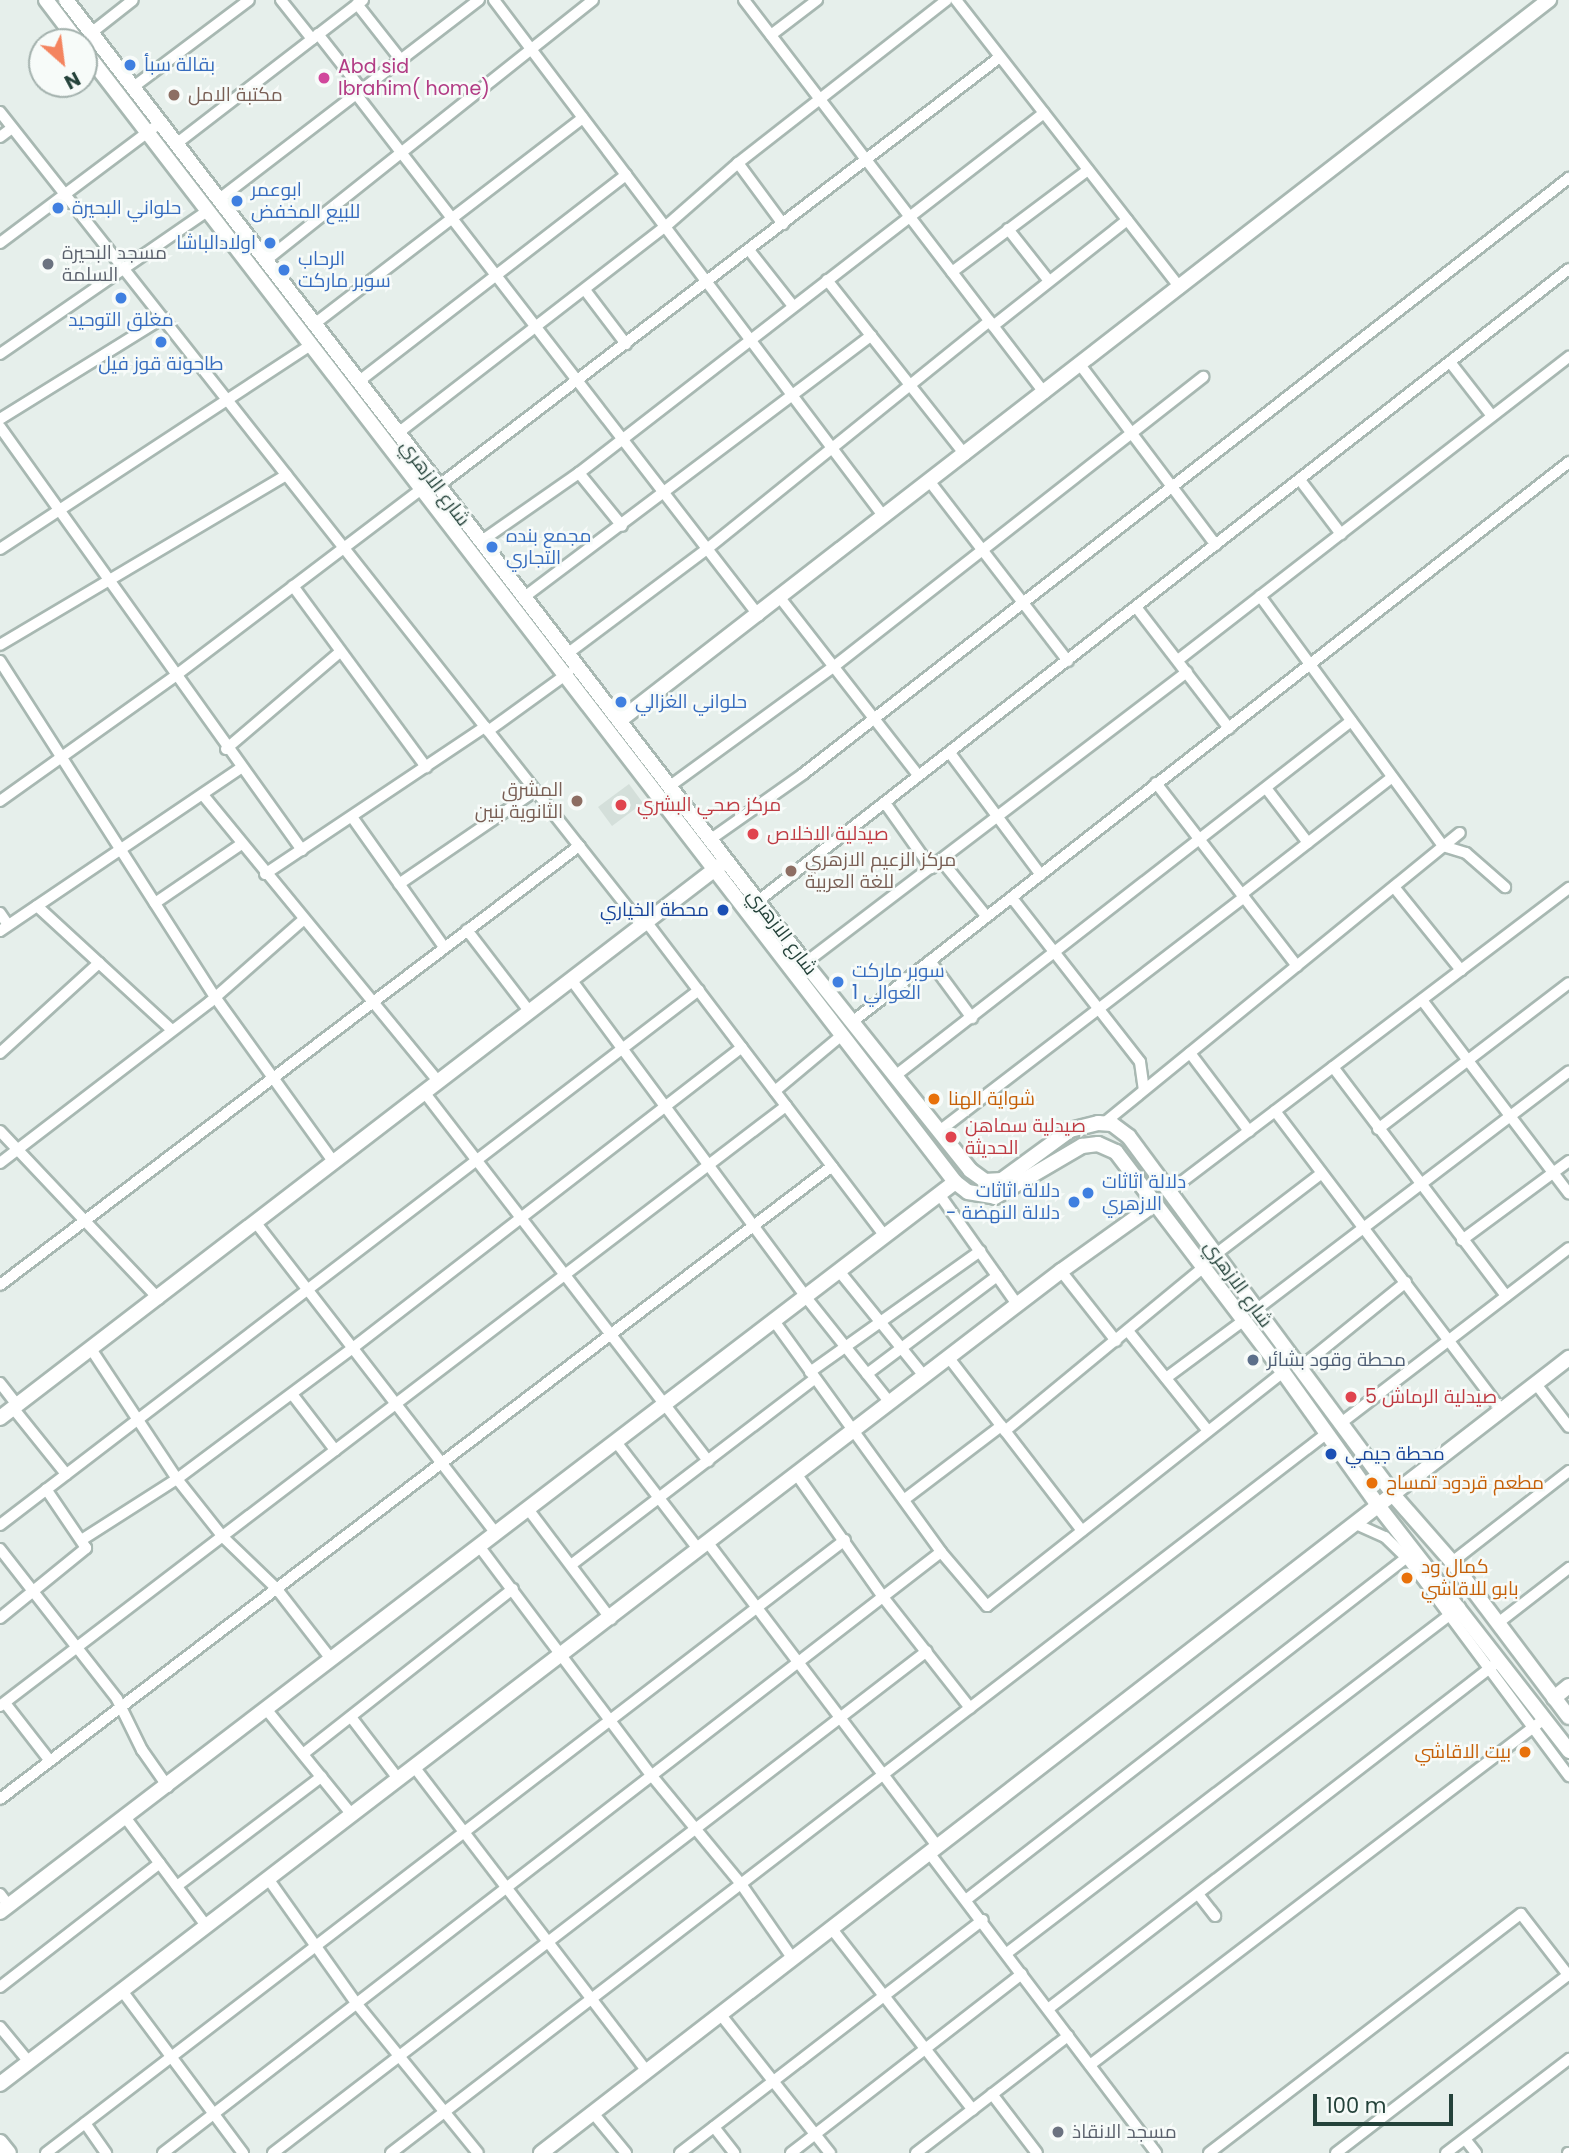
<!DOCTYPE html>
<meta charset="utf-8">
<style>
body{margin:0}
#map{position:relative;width:1569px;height:2153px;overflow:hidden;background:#e6efeb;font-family:Poppins,Cairo,sans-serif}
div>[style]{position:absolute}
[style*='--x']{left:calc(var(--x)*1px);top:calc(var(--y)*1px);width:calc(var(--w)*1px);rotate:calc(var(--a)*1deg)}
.built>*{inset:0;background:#d4dfda}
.roads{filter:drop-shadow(2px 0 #a8b8b2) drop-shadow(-2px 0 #a8b8b2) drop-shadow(0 2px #a8b8b2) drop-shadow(0 -2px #a8b8b2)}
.minor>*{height:10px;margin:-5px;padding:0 5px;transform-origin:5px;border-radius:5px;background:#fff}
.tertiary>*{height:14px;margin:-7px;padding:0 7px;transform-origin:7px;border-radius:7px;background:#fff}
.dots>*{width:19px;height:19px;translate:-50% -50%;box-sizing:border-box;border:4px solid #f7fbf9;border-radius:50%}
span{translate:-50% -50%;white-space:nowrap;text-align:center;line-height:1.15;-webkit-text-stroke:5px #f7fbf9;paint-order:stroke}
.shop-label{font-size:19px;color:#366cbe}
.left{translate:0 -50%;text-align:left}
.right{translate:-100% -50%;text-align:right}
.hotel-label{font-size:19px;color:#b23c85}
.education-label{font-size:19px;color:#785e54}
.worship-label{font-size:19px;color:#5b616d}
.street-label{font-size:19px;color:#24423a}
.health-label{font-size:19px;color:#be3a42}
.transit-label{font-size:19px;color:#164399}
.food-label{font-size:19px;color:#c56008}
.service-label{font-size:19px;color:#4e5e75}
.north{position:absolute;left:28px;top:28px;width:70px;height:70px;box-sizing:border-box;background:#f7fbf9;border:2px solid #a3b1ad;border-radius:50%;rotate:152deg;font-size:19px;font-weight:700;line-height:28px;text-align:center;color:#24423a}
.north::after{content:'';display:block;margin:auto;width:24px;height:32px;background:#f4845f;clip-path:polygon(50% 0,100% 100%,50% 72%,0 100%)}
.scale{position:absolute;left:1313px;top:2094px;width:140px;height:32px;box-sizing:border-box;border:4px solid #24423a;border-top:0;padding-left:9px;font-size:21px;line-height:24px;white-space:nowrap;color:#24423a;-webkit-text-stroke:5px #f7fbf9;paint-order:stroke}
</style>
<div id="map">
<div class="built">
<i style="clip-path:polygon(629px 784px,643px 803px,612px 826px,598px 807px)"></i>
</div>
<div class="roads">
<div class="minor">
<i style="--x:281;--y:0;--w:50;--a:51.5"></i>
<i style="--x:494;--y:0;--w:648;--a:52.97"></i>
<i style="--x:744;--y:0;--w:495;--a:52.6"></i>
<i style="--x:956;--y:0;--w:365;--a:52.1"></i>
<i style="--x:357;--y:4;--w:71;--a:51.8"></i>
<i style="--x:91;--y:33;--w:53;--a:-38.2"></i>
<i style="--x:318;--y:34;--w:71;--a:51.8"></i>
<i style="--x:771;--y:35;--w:58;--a:-37.3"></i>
<i style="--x:132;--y:88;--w:146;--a:-36.9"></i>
<i style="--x:356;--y:94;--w:659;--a:52.33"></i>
<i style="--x:0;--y:112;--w:1038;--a:51.73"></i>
<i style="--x:0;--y:137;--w:15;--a:-37"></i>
<i style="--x:176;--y:144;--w:236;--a:-37.6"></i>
<i style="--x:738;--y:163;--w:76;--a:53.6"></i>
<i style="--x:218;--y:200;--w:329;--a:-37.5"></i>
<i style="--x:1008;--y:229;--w:66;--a:51.7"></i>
<i style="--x:0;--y:243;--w:200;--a:-36.9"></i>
<i style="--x:749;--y:250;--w:71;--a:51.8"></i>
<i style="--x:265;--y:261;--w:419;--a:-38.5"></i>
<i style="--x:952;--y:272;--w:170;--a:-36.9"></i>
<i style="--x:827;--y:280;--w:223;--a:51.7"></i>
<i style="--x:585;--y:290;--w:68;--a:52.8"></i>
<i style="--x:313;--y:325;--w:340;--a:-37.5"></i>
<i style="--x:993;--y:326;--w:171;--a:-38.3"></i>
<i style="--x:0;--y:354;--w:252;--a:-34.6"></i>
<i style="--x:1450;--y:362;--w:68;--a:52.1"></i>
<i style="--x:1081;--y:366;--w:224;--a:53"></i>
<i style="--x:358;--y:382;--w:339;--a:-37.7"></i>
<i style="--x:0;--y:419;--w:192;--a:-31.8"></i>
<i style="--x:0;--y:427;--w:520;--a:54.48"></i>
<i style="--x:398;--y:433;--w:337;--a:-37.7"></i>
<i style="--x:665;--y:227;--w:97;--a:-41.2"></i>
<i style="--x:738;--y:163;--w:265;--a:-38"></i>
<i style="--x:579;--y:473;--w:68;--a:50.9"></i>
<i style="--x:1300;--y:480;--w:68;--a:52.8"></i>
<i style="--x:930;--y:482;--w:226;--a:52.4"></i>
<i style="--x:437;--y:487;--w:708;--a:-37.37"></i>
<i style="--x:480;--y:542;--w:121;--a:-34.9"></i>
<i style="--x:579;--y:473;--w:588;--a:-37.75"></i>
<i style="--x:0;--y:549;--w:371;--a:-33.3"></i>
<i style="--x:293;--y:586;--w:225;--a:53.7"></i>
<i style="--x:1260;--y:596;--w:310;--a:53.8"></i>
<i style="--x:1443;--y:846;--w:24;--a:17"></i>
<i style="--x:1466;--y:853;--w:52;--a:41.1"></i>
<i style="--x:523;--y:598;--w:436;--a:-37"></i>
<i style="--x:781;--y:599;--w:224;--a:52.1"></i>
<i style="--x:1136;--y:607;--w:153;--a:52.5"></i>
<i style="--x:0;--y:645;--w:333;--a:-30.7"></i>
<i style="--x:567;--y:654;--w:175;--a:-36.9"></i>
<i style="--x:707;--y:549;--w:363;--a:-38.9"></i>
<i style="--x:1178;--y:660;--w:495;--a:-37.8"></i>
<i style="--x:0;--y:661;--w:399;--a:57.4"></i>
<i style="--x:215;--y:997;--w:202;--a:54.3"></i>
<i style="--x:488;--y:731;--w:99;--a:-35.9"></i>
<i style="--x:226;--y:749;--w:150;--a:-40.4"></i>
<i style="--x:950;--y:753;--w:152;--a:53.3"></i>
<i style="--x:1156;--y:783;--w:231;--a:52.4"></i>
<i style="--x:670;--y:786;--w:200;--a:-36.1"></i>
<i style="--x:832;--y:668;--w:472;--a:-38.1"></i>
<i style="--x:1266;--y:788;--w:69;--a:52.6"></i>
<i style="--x:203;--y:795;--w:370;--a:50.6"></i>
<i style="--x:0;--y:801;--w:215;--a:-35.5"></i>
<i style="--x:175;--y:676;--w:309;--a:-37.2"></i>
<i style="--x:885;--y:803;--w:80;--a:54.7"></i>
<i style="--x:352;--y:817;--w:159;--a:54.7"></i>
<i style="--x:711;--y:839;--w:113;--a:-35.2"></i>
<i style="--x:803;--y:774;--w:971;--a:-37.89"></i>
<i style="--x:941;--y:860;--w:73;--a:51.1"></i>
<i style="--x:265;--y:874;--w:265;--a:-33.8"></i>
<i style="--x:399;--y:884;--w:165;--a:-34.4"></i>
<i style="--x:1394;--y:887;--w:107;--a:51.1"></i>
<i style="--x:1242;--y:894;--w:189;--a:-37.9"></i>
<i style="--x:1012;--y:898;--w:208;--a:52"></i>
<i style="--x:1140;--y:1062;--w:28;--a:82"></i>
<i style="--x:758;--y:901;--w:1028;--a:-37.93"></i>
<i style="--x:155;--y:903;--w:103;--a:-34.3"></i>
<i style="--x:37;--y:906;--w:183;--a:42.6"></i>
<i style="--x:0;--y:913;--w:14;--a:56"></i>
<i style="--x:648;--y:924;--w:392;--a:52.8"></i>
<i style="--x:467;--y:930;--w:103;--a:52.5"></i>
<i style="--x:0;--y:931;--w:291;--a:-34.1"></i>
<i style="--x:930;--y:961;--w:71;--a:53.6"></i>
<i style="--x:805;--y:963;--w:480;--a:-37.3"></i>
<i style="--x:573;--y:982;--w:390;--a:53.5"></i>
<i style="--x:805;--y:1296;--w:137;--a:51.5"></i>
<i style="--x:1422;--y:1000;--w:243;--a:52.8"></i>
<i style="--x:852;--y:1022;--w:910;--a:-37.99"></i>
<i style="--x:0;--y:1053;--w:134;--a:-42.3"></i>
<i style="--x:1190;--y:1053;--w:98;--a:52.9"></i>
<i style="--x:1333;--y:1067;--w:287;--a:52.9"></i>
<i style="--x:895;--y:1076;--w:578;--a:-37.9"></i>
<i style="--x:775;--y:1091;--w:87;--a:-39.9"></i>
<i style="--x:424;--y:1092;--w:466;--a:52.4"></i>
<i style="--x:1275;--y:1111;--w:375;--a:52.9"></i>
<i style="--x:1104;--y:1123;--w:459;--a:-39.2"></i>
<i style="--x:1378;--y:1129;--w:240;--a:-37.4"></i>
<i style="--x:0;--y:1131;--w:231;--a:46.6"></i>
<i style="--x:938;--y:1132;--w:386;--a:-37.5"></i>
<i style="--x:0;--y:1163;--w:265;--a:-37.5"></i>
<i style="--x:210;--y:1002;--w:125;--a:-41.4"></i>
<i style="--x:1171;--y:1190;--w:500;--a:-37.2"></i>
<i style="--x:939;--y:1194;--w:135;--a:54.7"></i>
<i style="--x:256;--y:1223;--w:392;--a:52.3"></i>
<i style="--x:1462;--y:1240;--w:133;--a:-36.4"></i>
<i style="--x:1216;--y:1254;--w:133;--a:-37.4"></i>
<i style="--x:839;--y:1271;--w:135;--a:51"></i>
<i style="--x:1061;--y:1271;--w:89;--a:51.8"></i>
<i style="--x:0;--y:1285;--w:727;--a:-37.17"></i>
<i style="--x:1257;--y:1309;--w:392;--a:-37.3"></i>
<i style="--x:774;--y:1321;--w:285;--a:54.1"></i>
<i style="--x:941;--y:1552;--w:71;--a:49.6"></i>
<i style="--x:987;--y:1606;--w:377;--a:-38.3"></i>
<i style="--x:1128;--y:1331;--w:128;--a:51.3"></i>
<i style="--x:91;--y:1349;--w:156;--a:56.5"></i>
<i style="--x:177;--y:1479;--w:74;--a:51.6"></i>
<i style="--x:223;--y:1537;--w:74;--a:43.9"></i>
<i style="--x:276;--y:1588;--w:90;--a:52.2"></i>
<i style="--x:949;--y:1358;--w:218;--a:52.4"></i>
<i style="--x:1301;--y:1367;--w:135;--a:-39"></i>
<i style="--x:810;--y:1372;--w:209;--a:-35.4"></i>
<i style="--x:867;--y:1374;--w:163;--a:-37"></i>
<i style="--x:1166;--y:1378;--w:97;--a:-36.6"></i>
<i style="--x:0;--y:1383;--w:28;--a:52"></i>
<i style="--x:1536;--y:1384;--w:54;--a:52.5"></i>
<i style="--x:292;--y:1394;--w:71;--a:52.5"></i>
<i style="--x:13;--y:1408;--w:85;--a:51.2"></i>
<i style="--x:1341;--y:1423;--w:287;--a:-37.5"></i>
<i style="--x:1005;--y:1431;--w:258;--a:-39.5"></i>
<i style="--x:616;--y:1442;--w:136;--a:52.5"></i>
<i style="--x:797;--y:1475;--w:149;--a:54.8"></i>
<i style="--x:883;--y:1597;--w:141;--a:51.9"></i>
<i style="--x:905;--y:1499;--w:121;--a:-37.2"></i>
<i style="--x:528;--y:1509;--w:138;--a:53"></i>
<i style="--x:0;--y:1525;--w:880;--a:-37.43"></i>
<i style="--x:1358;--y:1525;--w:30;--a:24"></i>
<i style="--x:1385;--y:1537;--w:30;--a:44"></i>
<i style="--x:1407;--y:1558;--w:272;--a:53.4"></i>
<i style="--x:83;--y:1539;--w:112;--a:-32.6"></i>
<i style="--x:177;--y:1479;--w:221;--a:-36.7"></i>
<i style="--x:354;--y:1347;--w:490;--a:-37.7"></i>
<i style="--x:708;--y:1543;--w:381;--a:52.9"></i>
<i style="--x:479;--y:1546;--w:288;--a:53.1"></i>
<i style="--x:652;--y:1776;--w:140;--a:50.5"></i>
<i style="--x:741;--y:1884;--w:91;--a:55.3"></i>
<i style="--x:0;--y:1549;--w:190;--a:52"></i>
<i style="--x:117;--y:1699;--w:57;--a:63.9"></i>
<i style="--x:142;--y:1750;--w:45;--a:54.9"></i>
<i style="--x:1452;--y:1562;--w:148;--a:-37.9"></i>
<i style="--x:571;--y:1565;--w:306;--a:-37.4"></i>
<i style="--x:0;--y:1618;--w:111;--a:-39.1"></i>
<i style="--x:86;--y:1548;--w:71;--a:-124.1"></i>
<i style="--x:1498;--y:1623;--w:90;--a:-37.8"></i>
<i style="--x:5;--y:1703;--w:73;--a:52.2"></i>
<i style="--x:0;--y:1706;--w:989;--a:-37.36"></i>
<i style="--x:266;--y:1709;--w:136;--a:50.9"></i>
<i style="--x:351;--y:1717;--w:79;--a:52.7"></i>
<i style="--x:303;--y:1754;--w:267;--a:-38.2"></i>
<i style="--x:415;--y:1768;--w:382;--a:52.6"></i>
<i style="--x:0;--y:1799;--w:1045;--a:-37.26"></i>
<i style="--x:125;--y:1817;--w:137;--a:53.3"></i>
<i style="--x:930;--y:1854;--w:375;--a:52.9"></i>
<i style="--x:269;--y:1880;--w:151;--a:54.7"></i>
<i style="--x:356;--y:2003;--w:193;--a:50.9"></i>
<i style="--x:177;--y:1886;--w:181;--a:-37.1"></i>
<i style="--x:0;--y:1894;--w:15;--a:53"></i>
<i style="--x:1198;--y:1894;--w:28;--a:52"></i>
<i style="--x:967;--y:1899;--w:567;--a:-37.84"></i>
<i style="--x:832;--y:1929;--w:229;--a:52.1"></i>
<i style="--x:1007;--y:1953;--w:570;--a:-37.37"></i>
<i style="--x:0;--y:1987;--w:202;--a:-37.8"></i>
<i style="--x:123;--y:1992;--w:201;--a:53.3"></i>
<i style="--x:1048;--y:2009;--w:570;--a:-37.65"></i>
<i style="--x:721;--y:2015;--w:176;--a:51.7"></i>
<i style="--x:0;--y:2027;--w:45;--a:50.4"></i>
<i style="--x:1090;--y:2065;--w:571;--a:-37.31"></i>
<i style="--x:992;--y:2094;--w:74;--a:52.7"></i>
<i style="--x:593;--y:2113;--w:52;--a:50.5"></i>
<i style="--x:85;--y:2123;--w:37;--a:55"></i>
<i style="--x:714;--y:2127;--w:33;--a:52"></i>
<i style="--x:1465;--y:2139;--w:18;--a:52"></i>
<i style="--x:46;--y:2153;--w:1007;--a:-37.5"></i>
<i style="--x:163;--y:2153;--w:983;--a:-37.69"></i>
<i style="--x:273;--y:2153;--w:824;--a:-37.51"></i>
<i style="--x:391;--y:2153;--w:1179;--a:-37.56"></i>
<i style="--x:680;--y:2153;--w:382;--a:-37.6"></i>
<i style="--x:791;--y:2153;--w:292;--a:-37.8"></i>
<i style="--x:916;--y:2153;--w:192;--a:-37.6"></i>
<i style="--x:1209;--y:2153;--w:393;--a:-37.5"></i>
<i style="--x:1521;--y:1914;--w:78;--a:52.3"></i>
<i style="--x:1336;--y:2153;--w:292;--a:-37.5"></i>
<i style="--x:1446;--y:2153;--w:155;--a:-37.4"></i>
<i style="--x:1568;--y:2153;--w:1;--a:0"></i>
</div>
<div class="tertiary">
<i style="--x:46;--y:0;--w:53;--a:52.7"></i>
<i style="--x:66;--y:0;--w:1214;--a:52.5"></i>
<i style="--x:805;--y:963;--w:265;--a:51.4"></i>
<i style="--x:970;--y:1170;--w:19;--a:36"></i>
<i style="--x:985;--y:1181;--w:17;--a:-3"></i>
<i style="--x:1002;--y:1180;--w:84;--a:-36.3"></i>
<i style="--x:1070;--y:1130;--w:29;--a:-14"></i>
<i style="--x:1098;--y:1123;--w:14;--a:4"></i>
<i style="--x:1112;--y:1124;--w:21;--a:37"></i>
<i style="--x:1129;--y:1137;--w:448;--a:53.5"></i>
<i style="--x:1395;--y:1497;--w:86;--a:48.8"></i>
<i style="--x:1452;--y:1562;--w:194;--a:53"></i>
<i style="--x:84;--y:50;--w:1428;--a:52.42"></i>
<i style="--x:955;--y:1182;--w:16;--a:38"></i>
<i style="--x:968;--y:1192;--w:27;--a:10"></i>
<i style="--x:995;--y:1197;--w:101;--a:-30.4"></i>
<i style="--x:1082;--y:1146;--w:16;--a:-7"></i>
<i style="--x:1098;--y:1144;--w:20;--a:24"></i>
<i style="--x:1116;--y:1152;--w:276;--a:52.8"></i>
<i style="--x:1283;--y:1372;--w:167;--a:54.5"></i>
<i style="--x:1380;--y:1508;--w:308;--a:52.1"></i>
<i style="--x:619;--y:721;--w:1177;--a:-37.79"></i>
<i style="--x:0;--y:1418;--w:911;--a:-37.51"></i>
<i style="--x:1554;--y:1698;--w:19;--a:-39"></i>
<i style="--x:0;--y:1912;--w:1202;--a:-37.39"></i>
<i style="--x:0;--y:2084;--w:1337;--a:-37.46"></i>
<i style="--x:1061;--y:1271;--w:117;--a:-35.6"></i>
<i style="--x:0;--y:2142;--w:14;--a:51"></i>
<i style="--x:541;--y:2153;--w:1300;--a:-37.72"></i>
</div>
</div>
<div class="dots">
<i style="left:130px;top:65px;background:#3f7fe0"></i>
<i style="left:324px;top:78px;background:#d1479c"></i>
<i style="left:174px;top:95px;background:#8d6e63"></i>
<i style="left:237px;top:201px;background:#3f7fe0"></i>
<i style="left:58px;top:208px;background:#3f7fe0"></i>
<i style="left:270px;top:243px;background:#3f7fe0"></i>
<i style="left:48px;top:264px;background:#6b7280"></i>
<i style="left:284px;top:270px;background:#3f7fe0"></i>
<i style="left:121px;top:298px;background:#3f7fe0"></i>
<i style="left:161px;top:342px;background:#3f7fe0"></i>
<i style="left:492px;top:547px;background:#3f7fe0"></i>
<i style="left:621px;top:702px;background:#3f7fe0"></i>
<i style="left:577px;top:801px;background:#8d6e63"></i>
<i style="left:621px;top:805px;background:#e0444e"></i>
<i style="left:753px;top:834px;background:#e0444e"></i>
<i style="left:791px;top:871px;background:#8d6e63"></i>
<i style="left:723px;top:910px;background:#1a4fb4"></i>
<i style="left:838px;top:982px;background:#3f7fe0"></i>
<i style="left:934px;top:1099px;background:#e8710a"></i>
<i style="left:951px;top:1137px;background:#e0444e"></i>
<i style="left:1088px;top:1193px;background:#3f7fe0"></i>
<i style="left:1074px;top:1202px;background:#3f7fe0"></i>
<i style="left:1253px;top:1360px;background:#5c6f8a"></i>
<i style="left:1351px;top:1397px;background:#e0444e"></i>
<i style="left:1331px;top:1454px;background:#1a4fb4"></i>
<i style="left:1372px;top:1483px;background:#e8710a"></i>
<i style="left:1407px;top:1578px;background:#e8710a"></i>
<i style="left:1525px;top:1752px;background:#e8710a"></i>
<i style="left:1058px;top:2132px;background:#6b7280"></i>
</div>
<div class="shop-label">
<span class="left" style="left:144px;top:65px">بقالة سبأ</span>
<span class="left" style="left:251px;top:201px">ابوعمر<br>للبيع المخفض</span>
<span class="left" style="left:72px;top:208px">حلواني البحيرة</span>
<span class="right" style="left:256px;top:243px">اولادالباشا</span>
<span class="left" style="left:298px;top:270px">الرحاب<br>سوبر ماركت</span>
<span style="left:121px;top:320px">مغلق التوحيد</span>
<span style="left:161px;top:364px">طاحونة قوز فيل</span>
<span class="left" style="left:506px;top:547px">مجمع بنده<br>التجاري</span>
<span class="left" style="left:635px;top:702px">حلواني الغزالي</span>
<span class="left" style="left:852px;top:982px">سوبر ماركت<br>العوالي 1</span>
<span class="left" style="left:1102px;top:1193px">دلالة اثاثات<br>الازهري</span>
<span class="right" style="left:1060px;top:1202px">دلالة اثاثات<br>- دلالة النهضة</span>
</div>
<div class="hotel-label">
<span class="left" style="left:338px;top:78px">Abd sid<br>Ibrahim( home)</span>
</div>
<div class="education-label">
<span class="left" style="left:188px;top:95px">مكتبة الامل</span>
<span class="right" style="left:563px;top:801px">المشرق<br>الثانوية بنين</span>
<span class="left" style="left:805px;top:871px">مركز الزعيم الازهري<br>للغة العربية</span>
</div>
<div class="worship-label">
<span class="left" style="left:62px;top:264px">مسجد البحيرة<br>السلمة</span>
<span class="left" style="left:1072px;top:2132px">مسجد الانقاذ</span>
</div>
<div class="street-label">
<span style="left:435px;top:483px;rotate:53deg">شارع الازهري</span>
<span style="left:782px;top:932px;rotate:53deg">شارع الازهري</span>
<span style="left:1238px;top:1284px;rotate:54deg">شارع الازهري</span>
</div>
<div class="health-label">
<span class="left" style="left:637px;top:805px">مركز صحي البشري</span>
<span class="left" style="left:767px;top:834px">صيدلية الاخلاص</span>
<span class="left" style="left:965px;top:1137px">صيدلية سماهن<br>الحديثة</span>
<span class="left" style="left:1365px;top:1397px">صيدلية الرماش 5</span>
</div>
<div class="transit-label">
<span class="right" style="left:709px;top:910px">محطة الخياري</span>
<span class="left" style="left:1345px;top:1454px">محطة جيمي</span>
</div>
<div class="food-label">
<span class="left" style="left:948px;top:1099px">شواية الهنا</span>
<span class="left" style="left:1386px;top:1483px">مطعم قردود تمساح</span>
<span class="left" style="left:1421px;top:1578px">كمال ود<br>بابو للاقاشي</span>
<span class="right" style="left:1511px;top:1752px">بيت الاقاشي</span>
</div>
<div class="service-label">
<span class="left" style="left:1267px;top:1360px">محطة وقود بشائر</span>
</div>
<div class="north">N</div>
<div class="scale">100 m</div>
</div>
